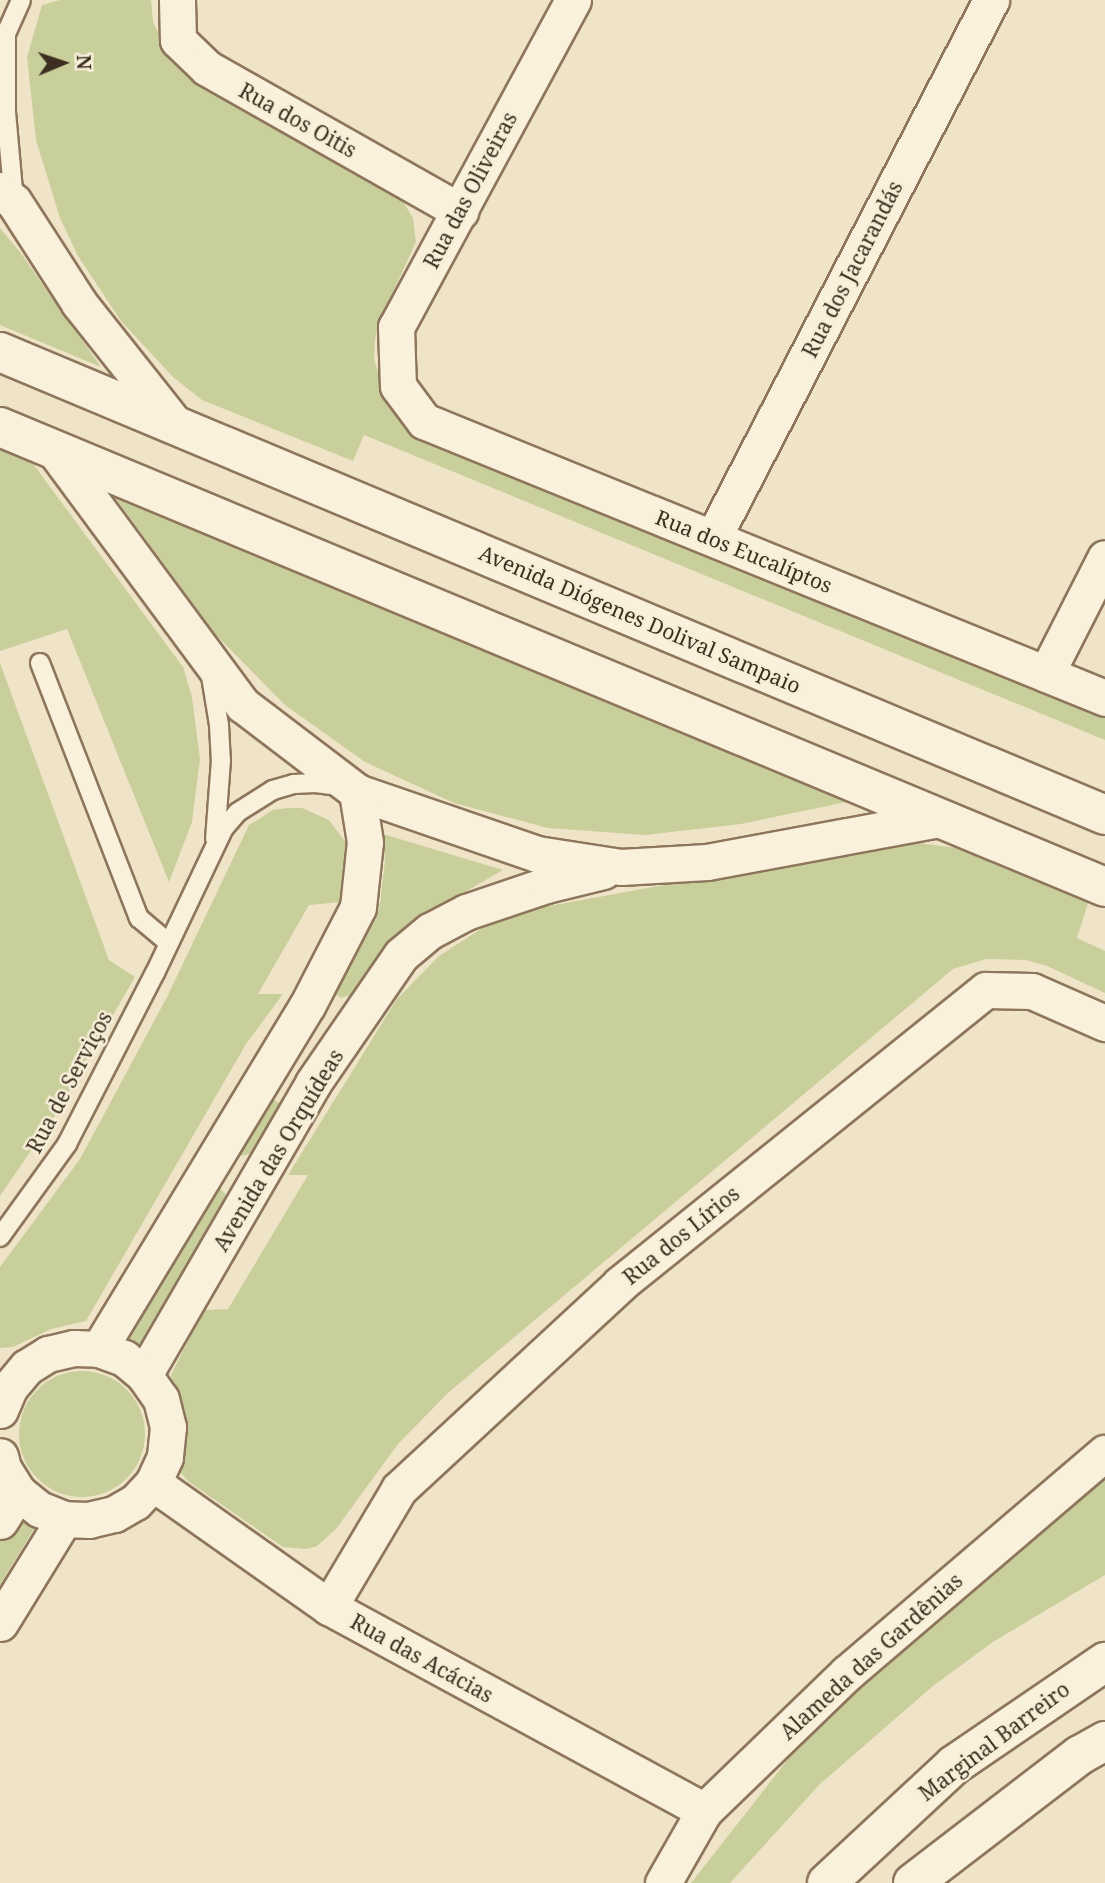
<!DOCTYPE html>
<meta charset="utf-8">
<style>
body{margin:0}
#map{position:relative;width:1105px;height:1883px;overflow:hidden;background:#f0e4c8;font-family:"Noto Serif",serif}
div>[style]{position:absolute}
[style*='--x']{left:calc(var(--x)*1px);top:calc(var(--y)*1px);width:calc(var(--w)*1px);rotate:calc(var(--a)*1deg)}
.green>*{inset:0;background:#c9cf9b}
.round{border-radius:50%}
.roads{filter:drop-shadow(2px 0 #8d765c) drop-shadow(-2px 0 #8d765c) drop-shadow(0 2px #8d765c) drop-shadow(0 -2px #8d765c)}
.lane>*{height:18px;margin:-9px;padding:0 9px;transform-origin:9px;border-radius:9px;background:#faf1dc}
.street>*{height:35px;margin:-17.5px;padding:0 17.5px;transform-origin:17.5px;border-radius:17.5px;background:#faf1dc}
.secondary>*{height:38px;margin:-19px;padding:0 19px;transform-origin:19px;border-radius:19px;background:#faf1dc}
span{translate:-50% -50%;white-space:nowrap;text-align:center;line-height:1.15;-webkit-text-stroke:5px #f7eed8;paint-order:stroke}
.street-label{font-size:21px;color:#3d2e20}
.north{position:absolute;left:28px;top:28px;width:70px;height:70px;-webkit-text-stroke:5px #f7eed8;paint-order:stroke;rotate:88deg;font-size:19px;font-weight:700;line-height:28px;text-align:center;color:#3d2e20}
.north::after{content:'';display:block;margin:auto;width:24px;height:32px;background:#3d2e20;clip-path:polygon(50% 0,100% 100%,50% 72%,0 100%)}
</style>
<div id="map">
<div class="green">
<i style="clip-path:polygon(60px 0,151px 0,153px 22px,170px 58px,399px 195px,413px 218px,416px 242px,380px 320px,375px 339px,374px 359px,385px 395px,1105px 712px,1105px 740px,364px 435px,353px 461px,202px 400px,173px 377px,121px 321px,78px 256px,60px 218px,36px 140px,27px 57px,42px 5px)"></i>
<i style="clip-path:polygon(0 228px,20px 252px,101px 367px,0 325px)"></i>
<i style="clip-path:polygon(0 445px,31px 461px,183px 667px,192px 697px,200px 759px,192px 822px,169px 882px,67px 629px,0 651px)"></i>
<i style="clip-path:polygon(114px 496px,856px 800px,741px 824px,645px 835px,548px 828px,454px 803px,365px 762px,285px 705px,216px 635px)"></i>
<i style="clip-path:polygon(0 663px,109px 960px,135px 977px,56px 1114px,0 1196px)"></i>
<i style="clip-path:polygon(288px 808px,302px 808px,329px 820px,347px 844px,351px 859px,341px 902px,309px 905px,258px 994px,283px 994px,246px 1044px,86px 1321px,51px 1329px,13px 1347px,0 1348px,0 1267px,80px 1159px,167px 997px,249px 825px,273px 810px)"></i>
<i style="clip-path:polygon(383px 834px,503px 870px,423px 916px,383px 948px,351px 995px,341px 998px,333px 993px,332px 983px,376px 919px,380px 903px,385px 860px)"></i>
<i style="clip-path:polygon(904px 841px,956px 848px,1088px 903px,1077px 938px,1105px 951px,1105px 993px,1047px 966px,1026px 960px,986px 959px,953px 969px,449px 1392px,398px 1444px,336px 1529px,317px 1546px,306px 1549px,283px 1547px,189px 1482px,178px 1470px,183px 1446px,183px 1420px,171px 1375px,203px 1310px,228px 1309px,308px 1175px,288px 1175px,397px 999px,439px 956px,487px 925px,538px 908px)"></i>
<i style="clip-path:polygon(267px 1096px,281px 1104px,253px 1153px,241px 1156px,237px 1152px)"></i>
<i style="clip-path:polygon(218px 1186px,227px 1196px,141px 1345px,125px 1341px,123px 1337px)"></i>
<i class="round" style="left:19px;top:1371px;width:126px;height:126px"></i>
<i style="clip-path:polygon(1105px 1471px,1105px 1575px,993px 1642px,933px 1686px,820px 1784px,730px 1883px,691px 1883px,789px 1758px,852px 1690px)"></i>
<i style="clip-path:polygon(19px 1514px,33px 1520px,35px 1527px,0 1585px,0 1537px)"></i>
</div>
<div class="roads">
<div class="lane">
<i style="--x:6;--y:37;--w:75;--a:90"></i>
<i style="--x:6;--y:112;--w:89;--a:84.9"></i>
<i style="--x:1;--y:45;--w:49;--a:-66"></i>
<i style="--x:40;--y:663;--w:274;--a:68.8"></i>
<i style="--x:139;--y:918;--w:39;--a:40"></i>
<i style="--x:211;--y:676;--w:50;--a:80.7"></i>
<i style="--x:219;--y:725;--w:35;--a:87"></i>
<i style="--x:221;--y:760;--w:79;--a:94.3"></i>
<i style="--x:0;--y:1237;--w:115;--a:-54.2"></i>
<i style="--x:67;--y:1144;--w:192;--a:-62.8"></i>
<i style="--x:155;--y:973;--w:161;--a:-64.6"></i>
<i style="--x:224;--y:828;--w:21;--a:-49"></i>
<i style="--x:238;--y:812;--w:41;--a:-32.2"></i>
<i style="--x:273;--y:790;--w:22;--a:-16"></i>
<i style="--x:294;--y:784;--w:21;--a:-3"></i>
<i style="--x:315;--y:783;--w:25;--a:7"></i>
</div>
<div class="street">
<i style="--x:177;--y:0;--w:40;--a:88.6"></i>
<i style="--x:178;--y:40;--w:40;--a:44"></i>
<i style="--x:207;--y:68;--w:291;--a:29.5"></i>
<i style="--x:573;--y:0;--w:372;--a:118.4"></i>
<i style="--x:396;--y:327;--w:59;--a:88.1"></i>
<i style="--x:398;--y:386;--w:44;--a:53.4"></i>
<i style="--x:424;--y:421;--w:735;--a:22.13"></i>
<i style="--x:0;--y:190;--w:18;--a:41"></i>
<i style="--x:14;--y:202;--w:120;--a:57.2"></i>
<i style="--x:79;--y:303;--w:153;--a:51.6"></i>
<i style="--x:54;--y:450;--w:317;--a:53.5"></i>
<i style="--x:243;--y:705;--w:143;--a:37.3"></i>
<i style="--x:357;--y:792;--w:190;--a:19"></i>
<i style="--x:537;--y:854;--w:85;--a:8.8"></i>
<i style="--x:621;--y:867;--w:86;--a:-3.3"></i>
<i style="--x:707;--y:862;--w:236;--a:-10.5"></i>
<i style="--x:713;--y:538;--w:606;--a:-62.67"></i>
<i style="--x:1046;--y:674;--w:130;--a:-63"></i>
<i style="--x:99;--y:1349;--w:401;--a:-58.8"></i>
<i style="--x:307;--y:1006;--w:111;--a:-62.7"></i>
<i style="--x:358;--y:907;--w:65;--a:-83.9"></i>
<i style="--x:365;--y:842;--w:51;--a:-99.1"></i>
<i style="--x:144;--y:1375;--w:337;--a:-59.9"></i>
<i style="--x:313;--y:1083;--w:155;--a:-55.5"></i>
<i style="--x:401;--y:955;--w:38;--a:-40"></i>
<i style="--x:430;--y:931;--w:41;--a:-27.8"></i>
<i style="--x:466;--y:912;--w:84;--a:-18.6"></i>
<i style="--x:546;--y:885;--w:59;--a:-13.8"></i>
<i style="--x:0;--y:1410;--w:25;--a:-67"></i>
<i style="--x:10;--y:1387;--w:26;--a:-50"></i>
<i style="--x:27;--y:1367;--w:25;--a:-32"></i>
<i style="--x:48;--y:1354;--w:27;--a:-13"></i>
<i style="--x:74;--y:1348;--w:25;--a:2"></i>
<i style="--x:99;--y:1349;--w:27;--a:20"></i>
<i style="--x:124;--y:1358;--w:26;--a:40"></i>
<i style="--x:144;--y:1375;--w:29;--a:55"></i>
<i style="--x:161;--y:1399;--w:29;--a:76"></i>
<i style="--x:168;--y:1427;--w:30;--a:96"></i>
<i style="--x:165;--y:1457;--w:29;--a:115"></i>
<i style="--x:153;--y:1483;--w:26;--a:133"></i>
<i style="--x:135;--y:1502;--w:24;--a:150"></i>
<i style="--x:114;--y:1514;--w:26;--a:167"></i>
<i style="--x:89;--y:1520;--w:25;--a:-178"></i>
<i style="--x:64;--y:1519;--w:27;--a:-158"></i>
<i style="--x:39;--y:1509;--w:27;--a:-141"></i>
<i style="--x:18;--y:1492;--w:28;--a:-122"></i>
<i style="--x:3;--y:1468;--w:12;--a:-104"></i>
<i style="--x:153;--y:1483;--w:215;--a:35.2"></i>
<i style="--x:329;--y:1607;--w:427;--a:28.5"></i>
<i style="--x:0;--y:1521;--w:34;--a:-58"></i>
<i style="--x:329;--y:1607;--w:137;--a:-59.3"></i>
<i style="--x:399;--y:1489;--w:301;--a:-42.8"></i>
<i style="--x:620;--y:1284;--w:469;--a:-38.8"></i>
<i style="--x:986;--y:990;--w:46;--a:1.2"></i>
<i style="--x:1032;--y:991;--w:80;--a:23.7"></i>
<i style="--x:0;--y:1623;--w:122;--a:-58.4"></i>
<i style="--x:663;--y:1883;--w:83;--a:-60.3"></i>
<i style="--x:704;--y:1811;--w:199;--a:-44"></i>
<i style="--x:847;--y:1673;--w:339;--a:-40.5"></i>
</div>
<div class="secondary">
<i style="--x:0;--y:352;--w:1198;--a:22.73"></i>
<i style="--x:0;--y:427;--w:1197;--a:22.6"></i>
<i style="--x:827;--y:1883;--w:173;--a:-42.9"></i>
<i style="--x:954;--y:1765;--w:183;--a:-34.3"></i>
<i style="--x:913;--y:1883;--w:210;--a:-37.5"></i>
<i style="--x:1080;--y:1755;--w:29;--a:-29"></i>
</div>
</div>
<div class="street-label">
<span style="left:298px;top:120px;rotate:29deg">Rua dos Oitis</span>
<span style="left:470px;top:190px;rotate:-62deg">Rua das Oliveiras</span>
<span style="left:852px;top:269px;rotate:-63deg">Rua dos Jacarandás</span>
<span style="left:744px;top:551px;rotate:22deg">Rua dos Eucalíptos</span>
<span style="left:640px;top:619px;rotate:23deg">Avenida Diógenes Dolival Sampaio</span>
<span style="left:69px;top:1082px;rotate:-62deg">Rua de Serviços</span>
<span style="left:278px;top:1150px;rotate:-59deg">Avenida das Orquídeas</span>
<span style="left:681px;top:1235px;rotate:-39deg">Rua dos Lírios</span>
<span style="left:871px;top:1656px;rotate:-42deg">Alameda das Gardênias</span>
<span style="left:422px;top:1658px;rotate:29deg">Rua das Acácias</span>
<span style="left:994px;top:1741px;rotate:-37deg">Marginal Barreiro</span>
</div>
<div class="north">N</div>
</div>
